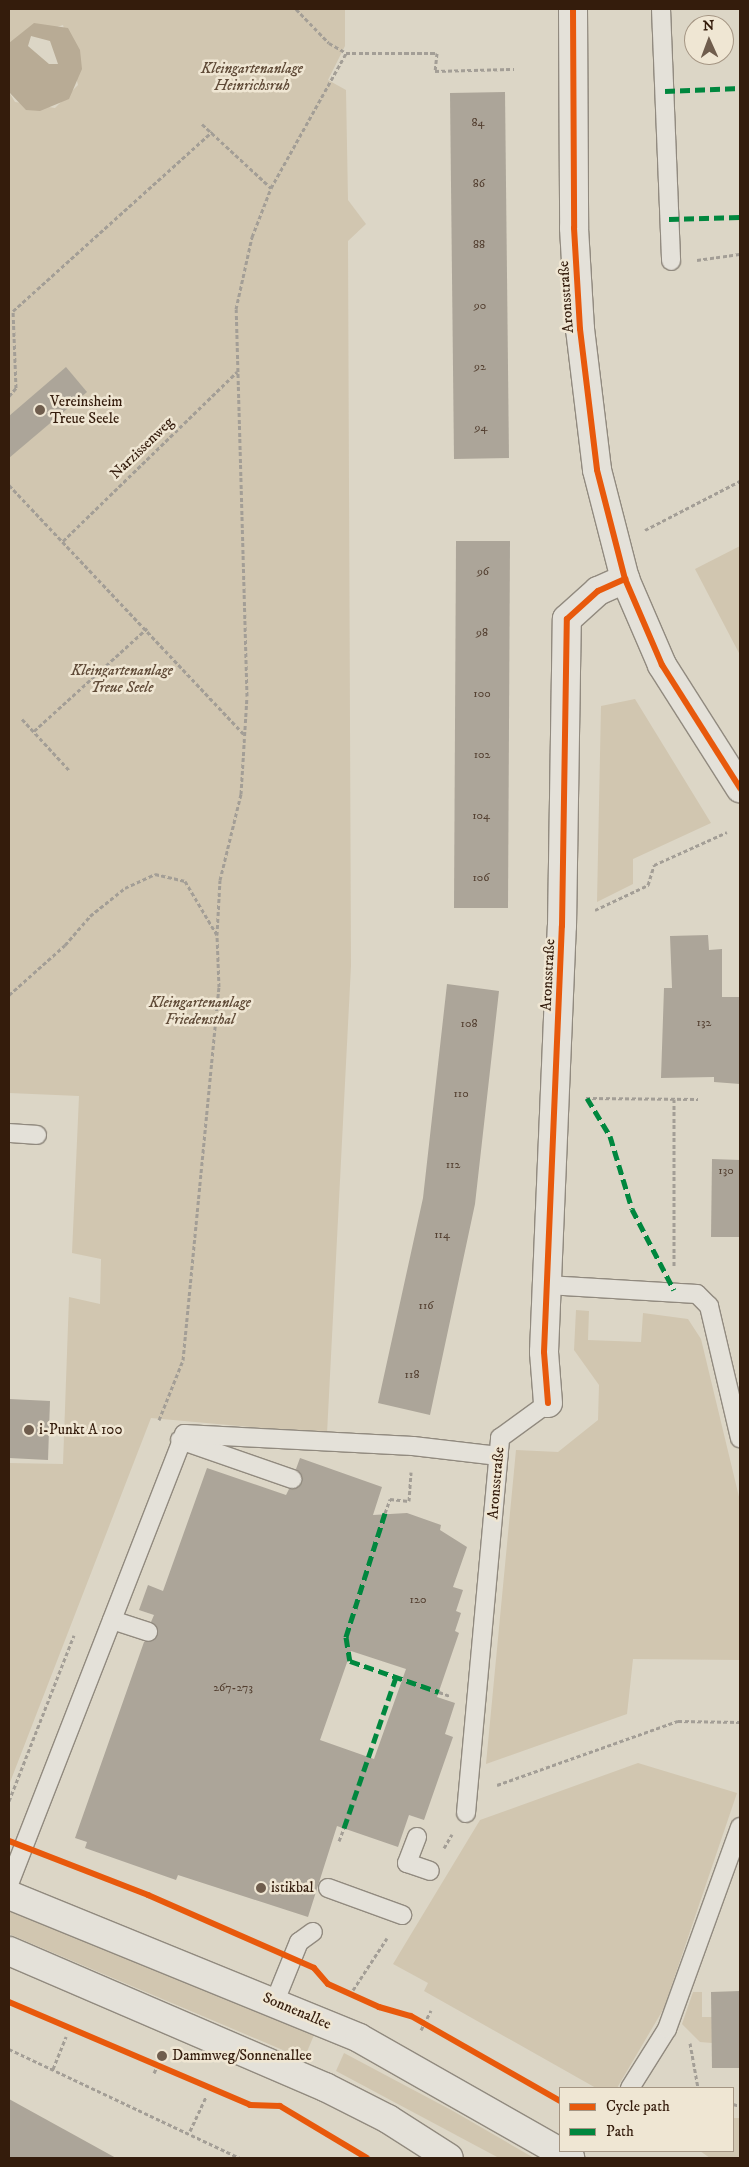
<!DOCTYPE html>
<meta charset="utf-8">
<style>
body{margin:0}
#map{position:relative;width:749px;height:2167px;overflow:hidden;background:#dcd6c6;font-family:"IM FELL DW Pica",serif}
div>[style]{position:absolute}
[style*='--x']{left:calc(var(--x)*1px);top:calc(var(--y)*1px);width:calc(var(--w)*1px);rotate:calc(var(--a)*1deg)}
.green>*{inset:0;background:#d1c6b0}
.water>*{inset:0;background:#b8ab95}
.building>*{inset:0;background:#aca599}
.path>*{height:3px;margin-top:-1.5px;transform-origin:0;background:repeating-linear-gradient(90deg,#a39e96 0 4px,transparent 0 6.5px)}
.roads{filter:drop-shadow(1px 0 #918a7f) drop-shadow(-1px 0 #918a7f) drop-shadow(0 1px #918a7f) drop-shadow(0 -1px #918a7f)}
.lane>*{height:18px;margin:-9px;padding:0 9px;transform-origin:9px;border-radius:9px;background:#e4e1d9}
.street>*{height:28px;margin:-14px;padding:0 14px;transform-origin:14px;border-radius:14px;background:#e4e1d9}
.secondary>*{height:28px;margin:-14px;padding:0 14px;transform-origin:14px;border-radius:14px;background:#e4e1d9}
.quiet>*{height:5px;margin-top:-2.5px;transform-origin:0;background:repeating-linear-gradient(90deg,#00873e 0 10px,transparent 0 15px)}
.cycleway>*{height:6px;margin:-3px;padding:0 3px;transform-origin:3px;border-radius:3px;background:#e8590c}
.dots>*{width:14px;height:14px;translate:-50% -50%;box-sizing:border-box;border:2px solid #efe6d3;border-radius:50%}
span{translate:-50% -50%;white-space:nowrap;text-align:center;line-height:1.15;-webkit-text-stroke:5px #efe6d3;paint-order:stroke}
.number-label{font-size:12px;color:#523e2f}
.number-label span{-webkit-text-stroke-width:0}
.park-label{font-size:15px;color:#604b38;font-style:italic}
.street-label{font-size:15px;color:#341c0c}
.poi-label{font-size:15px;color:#341c0c}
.left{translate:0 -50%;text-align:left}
.frame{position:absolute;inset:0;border:10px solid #341c0c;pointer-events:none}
.legend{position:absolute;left:559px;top:2087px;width:175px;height:65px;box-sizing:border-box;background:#efe6d3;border:1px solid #a49583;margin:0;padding:6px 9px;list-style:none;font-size:15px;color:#341c0c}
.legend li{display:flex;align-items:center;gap:10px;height:25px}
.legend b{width:25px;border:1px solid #a49583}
.north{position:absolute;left:684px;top:15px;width:50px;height:50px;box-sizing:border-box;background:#efe6d3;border:1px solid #a49583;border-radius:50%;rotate:358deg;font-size:14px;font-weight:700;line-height:20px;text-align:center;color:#341c0c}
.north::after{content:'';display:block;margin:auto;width:18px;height:22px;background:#6f5d4d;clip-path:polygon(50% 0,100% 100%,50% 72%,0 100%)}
</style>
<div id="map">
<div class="green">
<i style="clip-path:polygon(9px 9px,345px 9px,345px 46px,328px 80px,346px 90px,348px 200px,366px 224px,348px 241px,351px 966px,327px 1434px,151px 1418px,9px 1785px,9px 1463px,63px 1464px,69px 1297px,100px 1304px,101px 1259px,72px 1253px,79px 1096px,9px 1093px,9px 92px,15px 102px,55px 108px,78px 85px,63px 25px,9px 43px)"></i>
<i style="clip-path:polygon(740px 546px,740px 655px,695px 569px)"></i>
<i style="clip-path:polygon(635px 699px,711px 823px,633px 859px,633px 884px,597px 902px,601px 706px)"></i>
<i style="clip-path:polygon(576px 1310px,589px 1311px,588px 1340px,641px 1342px,643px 1313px,688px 1319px,701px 1339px,740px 1501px,740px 1660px,633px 1659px,627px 1714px,486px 1764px,516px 1450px,558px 1452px,598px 1420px,599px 1385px,574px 1350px)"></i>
<i style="clip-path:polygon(638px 1763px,737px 1793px,664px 2008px,617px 2088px,596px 2088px,424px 1991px,428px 1983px,393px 1964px,480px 1820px)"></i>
<i style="clip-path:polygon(9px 1911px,314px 2035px,304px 2059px,9px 1934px)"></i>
<i style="clip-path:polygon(693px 1992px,702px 1992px,702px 2017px,715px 2017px,712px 2043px,700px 2042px,682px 2024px)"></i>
<i style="clip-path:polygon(344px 2053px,453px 2111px,534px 2158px,499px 2158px,336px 2071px)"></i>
<i style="clip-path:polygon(733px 2118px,740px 2118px,740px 2158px,710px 2158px,700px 2151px,733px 2151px)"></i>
</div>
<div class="water">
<i style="clip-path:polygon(evenodd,34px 23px,68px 28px,80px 50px,82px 69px,69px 99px,40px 111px,26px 110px,9px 92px,9px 43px,34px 23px,31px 36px,50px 41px,58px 64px,49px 64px,28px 46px,31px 36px)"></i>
</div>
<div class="building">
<i style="clip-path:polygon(505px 92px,509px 458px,454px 459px,450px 93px)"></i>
<i style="clip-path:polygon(66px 367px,87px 392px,9px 458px,9px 416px)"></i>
<i style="clip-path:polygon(456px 541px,510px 541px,508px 908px,454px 908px)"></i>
<i style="clip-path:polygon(708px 935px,709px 950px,722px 949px,722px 997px,740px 997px,740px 1084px,714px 1082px,714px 1077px,661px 1078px,664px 988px,672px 988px,670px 936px)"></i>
<i style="clip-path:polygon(447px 984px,499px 991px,475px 1204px,430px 1415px,378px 1403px,423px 1198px)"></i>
<i style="clip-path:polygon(712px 1159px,740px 1160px,740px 1237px,711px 1237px)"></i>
<i style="clip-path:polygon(9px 1399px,50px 1401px,48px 1460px,9px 1458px)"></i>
<i style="clip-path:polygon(evenodd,300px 1458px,382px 1487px,373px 1515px,407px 1513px,441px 1525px,440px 1530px,467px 1547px,453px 1587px,463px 1590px,456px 1611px,461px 1613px,455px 1631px,459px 1633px,437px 1697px,455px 1703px,445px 1734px,453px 1737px,424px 1820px,409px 1815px,398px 1847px,337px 1826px,308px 1917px,178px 1875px,176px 1880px,85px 1848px,87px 1842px,75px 1838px,144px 1642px,158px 1635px,151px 1622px,154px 1615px,139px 1610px,148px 1585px,163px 1591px,207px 1468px,286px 1495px,289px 1489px,302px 1483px,296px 1469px,300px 1458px,351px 1651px,406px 1669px,374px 1759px,320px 1740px,351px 1651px)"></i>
<i style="clip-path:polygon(740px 1991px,740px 2068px,712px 2068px,711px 1992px)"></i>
<i style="clip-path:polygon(9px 2099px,116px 2158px,9px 2158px)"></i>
</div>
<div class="path">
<i style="--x:296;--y:9;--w:47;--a:45.9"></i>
<i style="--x:329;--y:43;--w:20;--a:30"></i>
<i style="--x:346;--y:53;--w:91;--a:0"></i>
<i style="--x:437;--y:53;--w:18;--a:96"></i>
<i style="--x:435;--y:71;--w:79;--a:-1.5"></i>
<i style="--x:202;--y:124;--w:94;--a:42.8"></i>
<i style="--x:697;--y:260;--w:43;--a:-7.9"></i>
<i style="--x:9;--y:396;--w:11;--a:-49"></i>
<i style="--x:16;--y:388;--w:77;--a:-92.2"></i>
<i style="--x:13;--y:311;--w:268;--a:-42"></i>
<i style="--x:9;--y:485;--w:342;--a:46.7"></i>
<i style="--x:645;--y:530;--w:107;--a:-27.3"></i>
<i style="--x:63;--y:541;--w:243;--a:-44.2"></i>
<i style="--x:22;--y:719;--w:69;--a:47.3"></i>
<i style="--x:34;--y:731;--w:153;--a:-42.3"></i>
<i style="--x:595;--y:910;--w:59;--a:-25.3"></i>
<i style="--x:648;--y:885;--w:21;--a:-73"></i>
<i style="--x:654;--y:865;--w:80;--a:-24.3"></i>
<i style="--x:9;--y:995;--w:75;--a:-41.8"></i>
<i style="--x:65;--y:945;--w:38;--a:-49"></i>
<i style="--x:90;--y:916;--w:45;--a:-38.7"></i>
<i style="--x:125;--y:888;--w:33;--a:-25"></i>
<i style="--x:155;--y:874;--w:31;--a:13"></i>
<i style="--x:185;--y:881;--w:63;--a:59.3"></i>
<i style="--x:217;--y:935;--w:55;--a:-86.9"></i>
<i style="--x:220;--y:880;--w:89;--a:-76.3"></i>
<i style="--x:241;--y:794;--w:98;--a:-86.5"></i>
<i style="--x:247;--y:696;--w:387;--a:-91.6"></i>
<i style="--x:236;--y:309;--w:74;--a:-77.5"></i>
<i style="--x:252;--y:237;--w:53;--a:-68.8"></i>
<i style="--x:271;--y:188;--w:154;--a:-60.9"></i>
<i style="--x:586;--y:1098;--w:112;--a:0.5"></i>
<i style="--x:674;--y:1099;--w:168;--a:90"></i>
<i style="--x:159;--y:1420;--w:65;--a:-68.2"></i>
<i style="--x:183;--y:1360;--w:375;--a:-84.5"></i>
<i style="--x:219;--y:987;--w:52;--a:-92.2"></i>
<i style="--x:385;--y:1513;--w:15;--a:-70"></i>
<i style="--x:390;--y:1499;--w:19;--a:6"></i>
<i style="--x:409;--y:1501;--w:29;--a:-86"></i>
<i style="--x:439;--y:1692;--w:12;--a:20"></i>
<i style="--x:497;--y:1785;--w:192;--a:-19.5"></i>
<i style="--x:678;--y:1721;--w:62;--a:0.9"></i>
<i style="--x:9;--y:1801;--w:178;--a:-68.6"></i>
<i style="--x:339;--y:1841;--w:14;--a:-69"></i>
<i style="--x:444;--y:1848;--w:16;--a:-60"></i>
<i style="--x:353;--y:1990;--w:62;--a:-56.8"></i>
<i style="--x:421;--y:2030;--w:22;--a:-63"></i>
<i style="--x:690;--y:2043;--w:46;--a:79.9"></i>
<i style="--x:9;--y:2049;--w:255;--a:25.3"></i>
<i style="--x:53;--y:2069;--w:35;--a:-68"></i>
<i style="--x:154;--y:2073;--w:19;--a:-65"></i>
<i style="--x:733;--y:2104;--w:7;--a:16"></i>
<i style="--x:190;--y:2131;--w:38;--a:-65"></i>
</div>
<div class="roads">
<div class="lane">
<i style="--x:661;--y:9;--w:252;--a:87.7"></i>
<i style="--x:9;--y:1133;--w:28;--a:4"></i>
<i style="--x:547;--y:1285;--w:150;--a:3.4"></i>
<i style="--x:697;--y:1294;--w:17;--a:45"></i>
<i style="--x:709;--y:1306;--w:136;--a:76.8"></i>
<i style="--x:180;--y:1440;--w:119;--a:19.2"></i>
<i style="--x:112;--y:1620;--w:38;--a:18"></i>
<i style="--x:466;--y:1813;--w:377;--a:-84.8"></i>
<i style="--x:500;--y:1438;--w:59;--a:-36.1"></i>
<i style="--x:417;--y:1837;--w:28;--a:111"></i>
<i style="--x:407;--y:1863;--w:24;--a:19"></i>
<i style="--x:9;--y:1884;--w:483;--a:-68.7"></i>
<i style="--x:184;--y:1434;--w:229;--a:3"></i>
<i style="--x:413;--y:1446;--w:86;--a:6.7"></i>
<i style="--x:328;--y:1888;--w:79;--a:20"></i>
<i style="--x:275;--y:2001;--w:64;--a:-67.9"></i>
<i style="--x:299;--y:1942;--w:17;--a:-36"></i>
<i style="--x:630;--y:2088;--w:70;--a:-57.9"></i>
<i style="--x:667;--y:2029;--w:215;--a:-70.1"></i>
</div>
<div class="street">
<i style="--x:573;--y:9;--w:219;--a:89.7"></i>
<i style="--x:574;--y:228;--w:101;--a:86.6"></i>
<i style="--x:580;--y:329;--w:142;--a:83.1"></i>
<i style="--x:597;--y:470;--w:113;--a:75.6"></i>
<i style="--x:625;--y:579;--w:94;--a:66.7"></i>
<i style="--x:662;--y:665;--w:146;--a:57.6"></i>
<i style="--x:548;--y:1403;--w:51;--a:-94.5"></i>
<i style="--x:544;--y:1352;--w:426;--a:-87.6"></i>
<i style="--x:562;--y:926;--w:307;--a:-89.1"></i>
<i style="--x:567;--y:619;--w:42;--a:-42.1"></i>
<i style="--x:598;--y:591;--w:30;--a:-24"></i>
</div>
<div class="secondary">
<i style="--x:9;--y:1895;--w:378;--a:22.2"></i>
<i style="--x:359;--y:2038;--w:243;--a:29.6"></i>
<i style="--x:9;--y:1951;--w:344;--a:23.3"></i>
<i style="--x:325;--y:2087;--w:71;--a:26.9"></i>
<i style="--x:388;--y:2119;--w:72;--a:32.6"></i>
</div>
</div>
<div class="quiet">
<i style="--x:665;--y:91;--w:75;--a:-2.3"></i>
<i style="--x:669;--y:219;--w:71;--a:-1.6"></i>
<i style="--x:587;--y:1098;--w:44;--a:58.8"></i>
<i style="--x:610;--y:1136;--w:76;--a:73.2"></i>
<i style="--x:632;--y:1209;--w:91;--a:62.6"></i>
<i style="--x:385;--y:1513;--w:130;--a:107.5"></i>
<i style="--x:346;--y:1637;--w:24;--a:81"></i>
<i style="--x:350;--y:1661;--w:94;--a:19.2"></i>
<i style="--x:344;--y:1828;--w:160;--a:-71"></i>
</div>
<div class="cycleway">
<i style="--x:573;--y:9;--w:219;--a:89.7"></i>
<i style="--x:574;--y:228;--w:101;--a:86.6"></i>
<i style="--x:580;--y:329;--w:142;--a:83.1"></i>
<i style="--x:597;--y:470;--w:113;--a:75.6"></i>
<i style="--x:625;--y:579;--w:94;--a:66.7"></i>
<i style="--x:662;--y:665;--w:146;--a:57.6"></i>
<i style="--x:548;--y:1403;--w:51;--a:-94.5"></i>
<i style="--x:544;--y:1352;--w:426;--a:-87.6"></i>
<i style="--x:562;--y:926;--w:307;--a:-89.1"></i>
<i style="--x:567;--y:619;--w:42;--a:-42.1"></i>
<i style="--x:598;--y:591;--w:30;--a:-24"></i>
<i style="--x:9;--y:1841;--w:149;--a:21.2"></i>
<i style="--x:148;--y:1895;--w:181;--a:23.7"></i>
<i style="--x:314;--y:1968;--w:21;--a:49"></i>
<i style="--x:328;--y:1984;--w:56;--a:24.3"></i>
<i style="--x:379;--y:2007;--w:33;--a:16"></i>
<i style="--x:411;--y:2016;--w:172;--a:29.7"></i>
<i style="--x:9;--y:2002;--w:262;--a:23.1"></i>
<i style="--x:250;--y:2105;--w:30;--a:2"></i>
<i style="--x:280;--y:2106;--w:101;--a:30.9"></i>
</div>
<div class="dots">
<i style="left:40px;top:410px;background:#6f5d4d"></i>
<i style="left:29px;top:1430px;background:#6f5d4d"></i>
<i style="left:261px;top:1888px;background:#6f5d4d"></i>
<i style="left:162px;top:2056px;background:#6f5d4d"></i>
</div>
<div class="number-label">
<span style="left:478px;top:123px">84</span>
<span style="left:479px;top:184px">86</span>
<span style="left:479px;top:245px">88</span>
<span style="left:480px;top:306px">90</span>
<span style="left:480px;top:367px">92</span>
<span style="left:481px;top:428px">94</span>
<span style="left:483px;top:572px">96</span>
<span style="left:482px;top:633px">98</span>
<span style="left:482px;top:694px">100</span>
<span style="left:482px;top:755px">102</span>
<span style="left:481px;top:816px">104</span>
<span style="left:481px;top:878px">106</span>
<span style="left:704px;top:1023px">132</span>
<span style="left:469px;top:1024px">108</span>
<span style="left:461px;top:1094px">110</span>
<span style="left:453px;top:1165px">112</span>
<span style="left:726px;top:1171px">130</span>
<span style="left:442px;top:1235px">114</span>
<span style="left:426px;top:1306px">116</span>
<span style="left:412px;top:1375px">118</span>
<span style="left:418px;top:1600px">120</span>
<span style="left:233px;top:1688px">267-273</span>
</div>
<div class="park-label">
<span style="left:252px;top:77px">Kleingartenanlage<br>Heinrichsruh</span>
<span style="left:122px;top:679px">Kleingartenanlage<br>Treue Seele</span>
<span style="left:200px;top:1011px">Kleingartenanlage<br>Friedensthal</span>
</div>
<div class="street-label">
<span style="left:566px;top:297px;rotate:-94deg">Aronsstraße</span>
<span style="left:142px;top:448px;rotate:-44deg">Narzissenweg</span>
<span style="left:548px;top:975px;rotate:-87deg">Aronsstraße</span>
<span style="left:496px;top:1483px;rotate:-85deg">Aronsstraße</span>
<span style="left:297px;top:2011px;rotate:23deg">Sonnenallee</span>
</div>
<div class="poi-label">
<span class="left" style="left:50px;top:410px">Vereinsheim<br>Treue Seele</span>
<span class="left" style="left:39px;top:1430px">i-Punkt A 100</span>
<span class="left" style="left:271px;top:1888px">istikbal</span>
<span class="left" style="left:172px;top:2056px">Dammweg/Sonnenallee</span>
</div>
<div class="frame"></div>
<ul class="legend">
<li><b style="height:6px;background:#e8590c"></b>Cycle path</li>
<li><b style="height:6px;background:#00873e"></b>Path</li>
</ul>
<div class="north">N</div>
</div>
